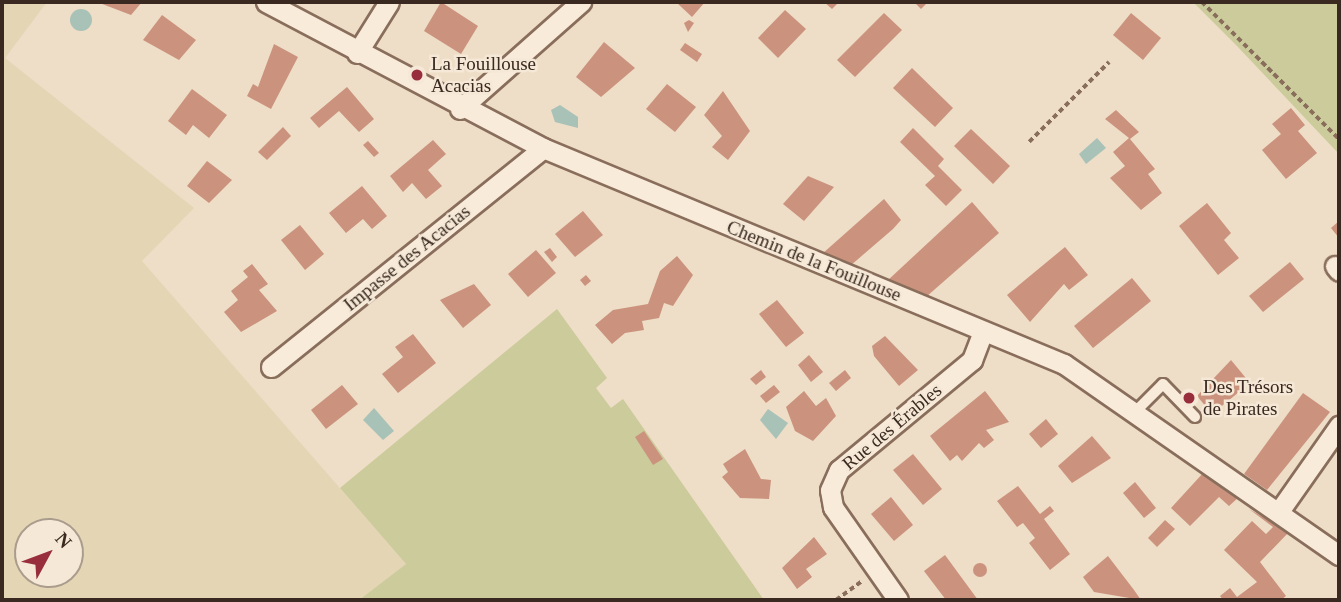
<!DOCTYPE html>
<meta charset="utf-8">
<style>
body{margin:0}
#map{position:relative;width:1341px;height:602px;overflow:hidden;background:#eeddc7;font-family:Georgia,serif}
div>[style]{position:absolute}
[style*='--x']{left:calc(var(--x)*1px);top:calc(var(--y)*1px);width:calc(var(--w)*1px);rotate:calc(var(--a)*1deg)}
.farmland>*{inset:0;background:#e4d5b4}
.green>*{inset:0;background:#cccb9b}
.water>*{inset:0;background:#a8c2b7}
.round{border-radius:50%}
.building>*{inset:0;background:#cb937d}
.path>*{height:3.5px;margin-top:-1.75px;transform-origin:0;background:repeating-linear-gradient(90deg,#896e5c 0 5px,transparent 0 8.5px)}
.roads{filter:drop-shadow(2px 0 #896e5c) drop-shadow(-2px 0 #896e5c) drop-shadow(0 2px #896e5c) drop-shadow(0 -2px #896e5c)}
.lane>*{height:10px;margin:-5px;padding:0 5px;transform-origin:5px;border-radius:5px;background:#f9ebda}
.street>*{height:19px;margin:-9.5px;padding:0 9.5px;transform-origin:9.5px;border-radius:9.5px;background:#f9ebda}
.dots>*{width:19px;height:19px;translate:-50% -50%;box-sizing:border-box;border:4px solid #f5e8d6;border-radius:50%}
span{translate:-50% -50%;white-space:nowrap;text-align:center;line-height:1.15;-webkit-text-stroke:5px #f5e8d6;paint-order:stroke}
.poi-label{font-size:19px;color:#3a2920}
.left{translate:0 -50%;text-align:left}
.street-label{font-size:19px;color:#3a2920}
.frame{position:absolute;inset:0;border:4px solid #3a2920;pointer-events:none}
.north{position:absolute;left:14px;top:518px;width:70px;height:70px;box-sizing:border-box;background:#f5e8d6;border:2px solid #aa9c8d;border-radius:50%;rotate:49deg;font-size:19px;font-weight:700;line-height:28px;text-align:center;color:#3a2920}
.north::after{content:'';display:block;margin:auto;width:24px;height:32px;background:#982d3c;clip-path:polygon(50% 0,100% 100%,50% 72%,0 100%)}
</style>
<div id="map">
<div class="farmland">
<i style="clip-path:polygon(evenodd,2px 2px,47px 2px,5px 58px,194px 208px,142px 261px,406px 564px,359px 600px,2px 600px,2px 2px,28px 532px,70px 532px,70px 574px,28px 574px,28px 532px)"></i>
</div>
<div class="green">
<i style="clip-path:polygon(1193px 2px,1339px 2px,1339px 154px,1237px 46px)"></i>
<i style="clip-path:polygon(557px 309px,607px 378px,596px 388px,611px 408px,623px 399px,764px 600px,359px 600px,406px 564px,340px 488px)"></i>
</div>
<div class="water">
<i class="round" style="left:70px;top:9px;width:22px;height:22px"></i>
<i style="clip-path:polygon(560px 105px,578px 117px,578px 128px,555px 122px,551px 110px)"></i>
<i style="clip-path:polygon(1097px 138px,1106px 148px,1086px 164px,1079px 154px)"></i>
<i style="clip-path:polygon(374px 408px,394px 431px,383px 440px,363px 420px)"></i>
<i style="clip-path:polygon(768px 409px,788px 423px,776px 439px,760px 420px)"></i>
</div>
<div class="building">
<i style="clip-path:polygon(97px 2px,142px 2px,131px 15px)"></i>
<i style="clip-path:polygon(441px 2px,478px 26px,461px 54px,424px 31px)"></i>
<i style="clip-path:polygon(676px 2px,705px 2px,692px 17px)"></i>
<i style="clip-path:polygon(824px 2px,839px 2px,832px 9px)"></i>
<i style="clip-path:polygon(914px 2px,928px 2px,921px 9px)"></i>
<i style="clip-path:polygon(785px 10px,806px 29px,778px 58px,758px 38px)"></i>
<i style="clip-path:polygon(884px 13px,902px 30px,855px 77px,837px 60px)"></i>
<i style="clip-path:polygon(1131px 13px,1161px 38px,1143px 60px,1113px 35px)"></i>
<i style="clip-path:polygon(162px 15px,196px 40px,179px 60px,143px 40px)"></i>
<i style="clip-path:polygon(689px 20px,694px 23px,688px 32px,684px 23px)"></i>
<i style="clip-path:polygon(604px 42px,635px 68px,601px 97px,576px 77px)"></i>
<i style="clip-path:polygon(685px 43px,702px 54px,697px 62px,680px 50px)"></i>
<i style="clip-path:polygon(274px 44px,298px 57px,271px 109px,247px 96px,253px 84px,258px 87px)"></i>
<i style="clip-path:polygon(912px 68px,953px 108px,935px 127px,893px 88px)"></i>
<i style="clip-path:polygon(667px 84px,696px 107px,675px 132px,646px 109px)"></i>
<i style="clip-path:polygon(347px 87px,374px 119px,359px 132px,339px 111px,319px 128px,310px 118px)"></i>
<i style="clip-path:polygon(192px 89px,227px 115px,209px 138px,193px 125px,186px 135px,168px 121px)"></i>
<i style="clip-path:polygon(723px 91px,750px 131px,728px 160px,712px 147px,722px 136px,704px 115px)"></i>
<i style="clip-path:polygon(1291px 108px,1305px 125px,1298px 131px,1317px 153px,1286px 179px,1262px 150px,1281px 134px,1272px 124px)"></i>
<i style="clip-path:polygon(1116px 110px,1139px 132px,1130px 139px,1155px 169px,1148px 174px,1162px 193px,1141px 210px,1110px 178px,1125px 166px,1113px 152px,1129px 138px,1105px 119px)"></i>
<i style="clip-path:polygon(283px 127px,291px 136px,267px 160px,258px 152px)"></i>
<i style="clip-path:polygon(913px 128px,944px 159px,938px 166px,962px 190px,946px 206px,925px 185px,935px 176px,900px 142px)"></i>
<i style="clip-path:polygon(971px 129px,1010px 166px,993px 184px,954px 146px)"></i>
<i style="clip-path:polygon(433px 140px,446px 154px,428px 170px,442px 186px,426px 199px,412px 183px,403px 192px,390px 176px)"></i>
<i style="clip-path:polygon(368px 141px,379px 153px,374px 157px,363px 145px)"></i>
<i style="clip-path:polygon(207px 161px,232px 180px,209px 203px,187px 186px)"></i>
<i style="clip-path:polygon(808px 176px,834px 187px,804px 221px,783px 204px)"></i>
<i style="clip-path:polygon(362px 186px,387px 216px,372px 229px,363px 219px,346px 233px,329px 213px)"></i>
<i style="clip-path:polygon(884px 199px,901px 220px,893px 229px,850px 266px,822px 254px)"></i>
<i style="clip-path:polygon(972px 202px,999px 233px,926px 297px,887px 281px)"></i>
<i style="clip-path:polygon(1207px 203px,1231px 233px,1224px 240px,1239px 258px,1218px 275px,1179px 226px)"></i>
<i style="clip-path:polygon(583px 211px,603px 235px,575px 257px,555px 234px)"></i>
<i style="clip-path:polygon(1339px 221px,1339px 238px,1331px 228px)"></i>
<i style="clip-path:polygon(300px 225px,324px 254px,305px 270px,281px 240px)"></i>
<i style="clip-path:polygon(1065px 247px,1088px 275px,1069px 290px,1064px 284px,1030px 322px,1007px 295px)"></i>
<i style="clip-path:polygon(550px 248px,557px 257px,552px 262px,544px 252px)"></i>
<i style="clip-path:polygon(536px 250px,556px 273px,528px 297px,508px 274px)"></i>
<i style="clip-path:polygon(677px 256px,693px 275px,673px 306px,664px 303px,659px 318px,642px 321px,644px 330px,625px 333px,612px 344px,595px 325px,613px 310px,648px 304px,660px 271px)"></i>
<i style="clip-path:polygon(1290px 262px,1304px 279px,1263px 312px,1249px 296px)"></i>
<i style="clip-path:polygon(252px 264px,268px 284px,259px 290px,277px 311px,241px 332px,224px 312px,238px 300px,231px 291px,248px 277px,243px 271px)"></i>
<i style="clip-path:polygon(586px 275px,591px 281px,585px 286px,580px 280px)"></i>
<i style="clip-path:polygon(1132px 278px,1151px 301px,1093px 348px,1074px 326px)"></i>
<i style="clip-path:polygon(474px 284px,491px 305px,463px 328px,440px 300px)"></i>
<i style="clip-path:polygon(777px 300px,804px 333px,786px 347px,759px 314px)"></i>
<i style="clip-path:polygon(413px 334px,436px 363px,398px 393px,382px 374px,403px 357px,395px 347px)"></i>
<i style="clip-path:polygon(885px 336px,918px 370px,899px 386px,874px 356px,872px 346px)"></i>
<i style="clip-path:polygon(809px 355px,823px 372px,811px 382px,798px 365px)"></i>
<i style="clip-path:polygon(1231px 360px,1250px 383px,1212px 414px,1197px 396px)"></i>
<i style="clip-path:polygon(761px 370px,766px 377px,756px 385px,750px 379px)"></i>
<i style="clip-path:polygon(845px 370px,851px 378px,836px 391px,829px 383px)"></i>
<i style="clip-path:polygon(342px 385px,358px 404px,326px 429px,311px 410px)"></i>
<i style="clip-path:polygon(774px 385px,780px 392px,766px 403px,760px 396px)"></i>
<i style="clip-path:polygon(804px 391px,816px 406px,826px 398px,836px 416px,813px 441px,795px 431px,786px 407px)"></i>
<i style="clip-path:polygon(985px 391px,1009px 422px,986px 430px,994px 440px,984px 448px,979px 443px,962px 461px,957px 455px,950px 461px,930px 436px)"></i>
<i style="clip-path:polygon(1303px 393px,1330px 412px,1267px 490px,1244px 474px)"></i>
<i style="clip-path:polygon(1046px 419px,1058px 434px,1041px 448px,1029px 434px)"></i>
<i style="clip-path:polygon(644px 431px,663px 459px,653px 465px,635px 437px)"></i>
<i style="clip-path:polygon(1092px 436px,1111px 458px,1072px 483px,1058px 466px)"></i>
<i style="clip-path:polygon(745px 449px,761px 479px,771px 480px,769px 499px,740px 498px,722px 477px,728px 472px,723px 464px)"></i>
<i style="clip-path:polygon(913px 454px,942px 489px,923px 505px,893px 470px)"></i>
<i style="clip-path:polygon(1204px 472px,1239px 497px,1229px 506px,1219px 497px,1190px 526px,1171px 508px)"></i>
<i style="clip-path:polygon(1135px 482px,1156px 508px,1144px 518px,1123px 493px)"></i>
<i style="clip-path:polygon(1018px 486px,1040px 514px,1050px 506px,1054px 511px,1044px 519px,1070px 554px,1050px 570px,1029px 543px,1035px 538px,1023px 523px,1017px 527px,997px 501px)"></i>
<i style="clip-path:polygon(891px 497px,913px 525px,894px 541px,871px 514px)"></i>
<i style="clip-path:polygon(1249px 509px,1289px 532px,1260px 562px,1286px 596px,1281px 600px,1223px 600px,1220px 596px,1230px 588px,1237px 597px,1257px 582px,1224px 550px,1252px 521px,1266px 534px,1273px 527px)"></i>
<i style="clip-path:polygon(1165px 520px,1175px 529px,1157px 547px,1148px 538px)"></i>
<i style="clip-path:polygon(814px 537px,827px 554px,806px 569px,812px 577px,797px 589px,782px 568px)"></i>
<i style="clip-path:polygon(945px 555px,978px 600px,946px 600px,924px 571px)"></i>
<i style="clip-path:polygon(1108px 556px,1134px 590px,1141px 600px,1094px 592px,1083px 577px)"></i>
<i class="round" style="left:973px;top:563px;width:14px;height:14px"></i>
</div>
<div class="path">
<i style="--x:1202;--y:2;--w:194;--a:45"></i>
<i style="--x:1029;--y:142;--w:113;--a:-45"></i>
<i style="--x:836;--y:600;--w:31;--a:-36"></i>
</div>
<div class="roads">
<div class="lane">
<i style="--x:1136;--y:411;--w:38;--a:-45"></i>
<i style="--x:1163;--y:384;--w:46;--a:45.9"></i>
</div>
<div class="street">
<i style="--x:266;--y:2;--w:313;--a:27.8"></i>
<i style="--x:543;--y:148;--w:564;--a:22.52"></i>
<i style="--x:1064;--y:364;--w:335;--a:34.8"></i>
<i style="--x:357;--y:53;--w:60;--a:-57.9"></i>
<i style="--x:460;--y:109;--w:162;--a:-41.5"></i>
<i style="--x:1335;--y:266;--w:6;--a:51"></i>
<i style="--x:271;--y:367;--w:349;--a:-38.8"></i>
<i style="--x:1280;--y:510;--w:103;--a:-54.9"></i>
<i style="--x:898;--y:600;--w:113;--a:-125"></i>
<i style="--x:833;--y:507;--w:17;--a:-100"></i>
<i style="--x:830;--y:490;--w:22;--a:-66"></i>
<i style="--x:839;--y:470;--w:173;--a:-39.6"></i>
<i style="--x:972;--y:360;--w:31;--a:-69"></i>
</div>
</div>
<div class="dots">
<i style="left:417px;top:75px;background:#982d3c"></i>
<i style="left:1189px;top:398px;background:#982d3c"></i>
</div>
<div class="poi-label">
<span class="left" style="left:431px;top:75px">La Fouillouse<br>Acacias</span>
<span class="left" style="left:1203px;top:398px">Des Trésors<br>de Pirates</span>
</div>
<div class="street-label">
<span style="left:407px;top:258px;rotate:-39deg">Impasse des Acacias</span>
<span style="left:814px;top:261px;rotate:22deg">Chemin de la Fouillouse</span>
<span style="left:892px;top:427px;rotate:-40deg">Rue des Érables</span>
</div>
<div class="frame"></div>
<div class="north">N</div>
</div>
